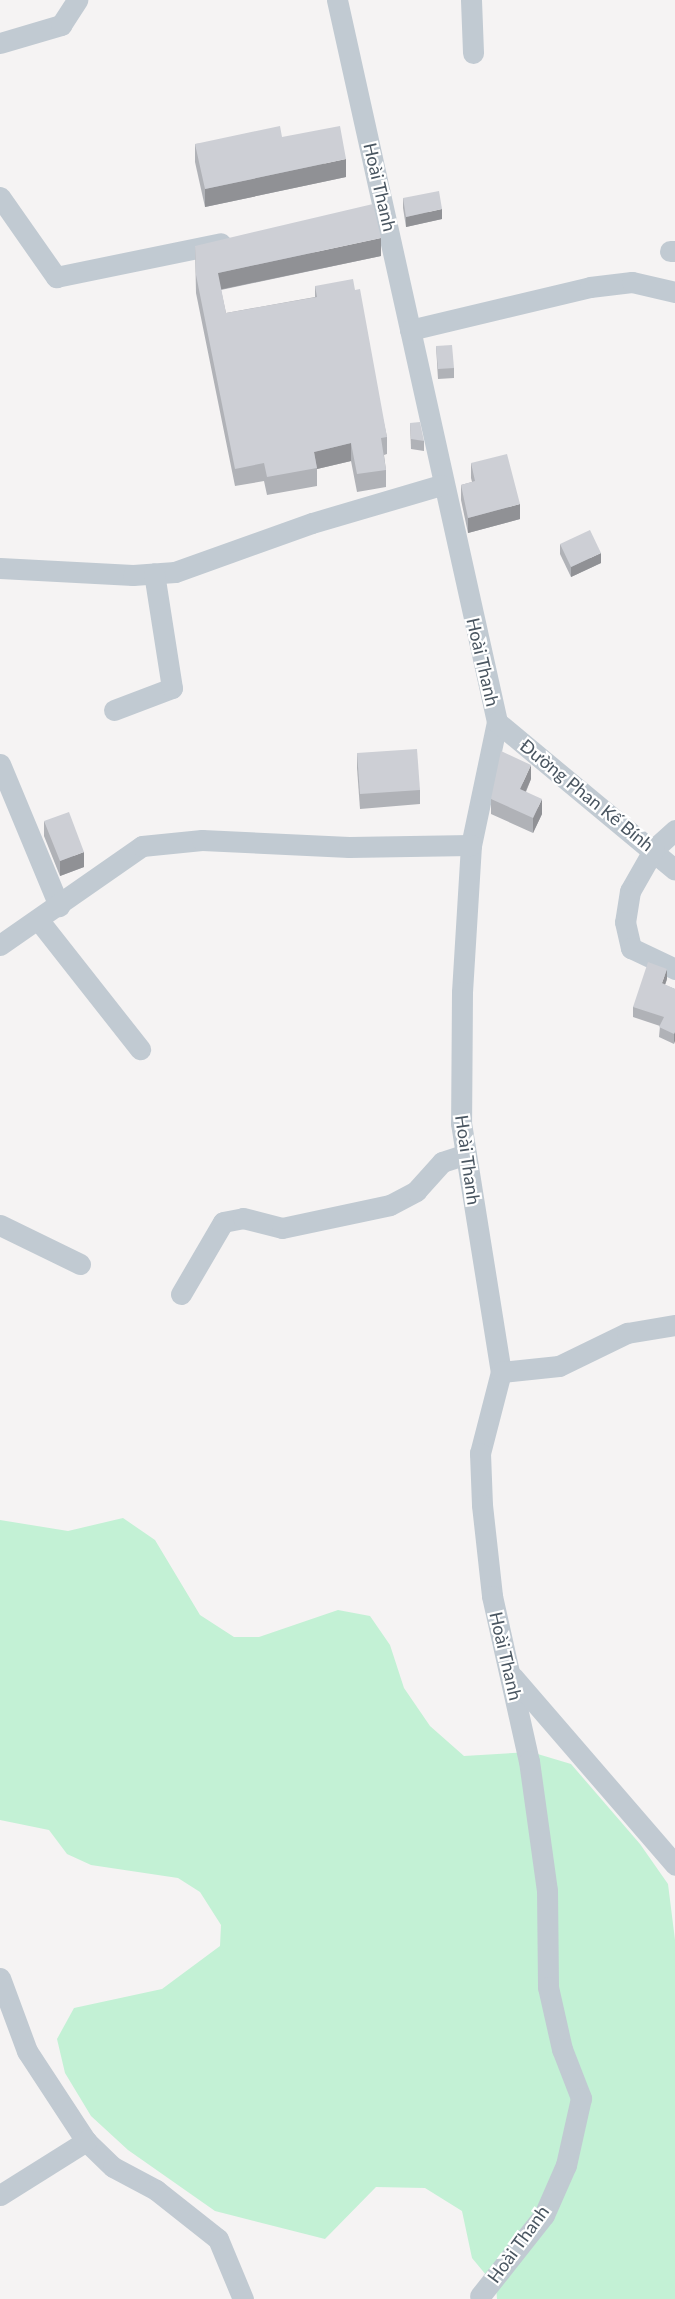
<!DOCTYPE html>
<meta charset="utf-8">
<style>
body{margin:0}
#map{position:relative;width:675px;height:2299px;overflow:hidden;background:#f5f3f3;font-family:Lato,sans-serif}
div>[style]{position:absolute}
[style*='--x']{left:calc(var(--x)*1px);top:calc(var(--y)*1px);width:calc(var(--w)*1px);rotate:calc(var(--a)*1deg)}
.green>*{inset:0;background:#c3f1d5}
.minor>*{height:21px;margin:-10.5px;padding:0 10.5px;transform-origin:10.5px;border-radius:10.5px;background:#c1cad2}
.wall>*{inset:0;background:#b0b2b7}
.shaded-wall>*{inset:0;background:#909195}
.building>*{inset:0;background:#cdcfd5}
span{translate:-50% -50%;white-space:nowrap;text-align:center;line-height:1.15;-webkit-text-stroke:4.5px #fff;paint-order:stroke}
.street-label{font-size:18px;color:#4a5661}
</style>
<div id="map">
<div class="green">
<i style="clip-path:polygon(123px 1518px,155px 1540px,200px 1615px,234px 1637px,259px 1637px,338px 1610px,370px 1616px,390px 1645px,404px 1688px,430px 1726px,464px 1756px,531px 1752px,571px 1764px,640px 1844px,668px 1884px,675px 1940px,675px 2299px,497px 2299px,496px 2287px,472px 2258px,462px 2211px,425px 2188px,376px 2187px,325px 2239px,215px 2211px,128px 2150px,91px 2116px,65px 2073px,57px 2039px,74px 2008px,162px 1989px,220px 1946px,221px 1925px,200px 1892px,178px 1878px,91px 1865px,67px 1854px,49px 1830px,0 1820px,0 1520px,68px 1531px)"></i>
</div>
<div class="minor">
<i style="--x:337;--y:0;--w:740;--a:77.5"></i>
<i style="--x:497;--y:722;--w:126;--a:101.9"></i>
<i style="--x:471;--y:845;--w:147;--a:93.5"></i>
<i style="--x:462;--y:992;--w:131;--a:90.4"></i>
<i style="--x:461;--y:1123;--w:252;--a:80.9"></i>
<i style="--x:501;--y:1372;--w:84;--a:104.5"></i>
<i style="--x:480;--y:1453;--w:52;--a:87.8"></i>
<i style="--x:482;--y:1505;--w:92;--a:83.7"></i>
<i style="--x:492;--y:1596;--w:169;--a:77.4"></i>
<i style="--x:529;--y:1761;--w:130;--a:82.1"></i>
<i style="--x:547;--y:1890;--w:97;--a:89.4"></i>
<i style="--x:548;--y:1987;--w:64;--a:77.3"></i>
<i style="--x:562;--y:2049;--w:53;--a:68.8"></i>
<i style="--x:581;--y:2098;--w:69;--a:102.6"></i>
<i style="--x:566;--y:2165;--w:55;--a:113.7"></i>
<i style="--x:544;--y:2215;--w:103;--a:128.3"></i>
<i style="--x:471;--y:0;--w:53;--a:87.8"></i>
<i style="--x:0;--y:43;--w:64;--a:-16.4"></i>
<i style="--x:61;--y:25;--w:30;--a:-57"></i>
<i style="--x:0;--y:197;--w:98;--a:55"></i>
<i style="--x:56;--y:277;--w:168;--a:-11.6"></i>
<i style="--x:670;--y:251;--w:5;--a:0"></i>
<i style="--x:410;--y:330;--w:185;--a:-13.4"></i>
<i style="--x:590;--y:287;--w:42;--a:-6.8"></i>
<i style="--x:632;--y:282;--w:44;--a:13.1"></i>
<i style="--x:0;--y:568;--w:133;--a:3"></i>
<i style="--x:133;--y:575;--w:42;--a:-4.1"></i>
<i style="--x:175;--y:572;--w:145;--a:-19.7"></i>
<i style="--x:312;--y:523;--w:134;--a:-16.4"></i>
<i style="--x:114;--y:710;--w:62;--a:-20.8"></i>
<i style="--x:172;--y:688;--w:116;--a:-98.9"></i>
<i style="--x:497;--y:722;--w:231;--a:39.7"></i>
<i style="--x:0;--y:764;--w:154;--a:67.4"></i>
<i style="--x:675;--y:830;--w:28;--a:138"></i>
<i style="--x:654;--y:849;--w:48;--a:119.7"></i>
<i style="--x:630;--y:891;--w:31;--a:99"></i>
<i style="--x:625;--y:922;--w:27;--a:77"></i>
<i style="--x:631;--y:948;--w:49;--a:25.5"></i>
<i style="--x:40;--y:922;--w:162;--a:51.8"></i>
<i style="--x:0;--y:945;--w:173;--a:-34.9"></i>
<i style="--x:142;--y:846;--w:60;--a:-5.7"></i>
<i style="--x:202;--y:840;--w:147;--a:2.7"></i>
<i style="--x:349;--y:847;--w:122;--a:-0.9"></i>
<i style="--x:0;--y:1225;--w:89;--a:26"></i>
<i style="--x:181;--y:1294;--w:83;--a:-59.7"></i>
<i style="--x:223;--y:1222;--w:20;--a:-11"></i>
<i style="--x:243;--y:1218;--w:40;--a:14.4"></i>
<i style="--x:282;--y:1228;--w:110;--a:-12"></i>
<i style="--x:390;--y:1205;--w:30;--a:-28"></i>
<i style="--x:416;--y:1191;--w:39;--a:-48"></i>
<i style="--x:442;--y:1162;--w:25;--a:-18"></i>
<i style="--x:501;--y:1372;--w:58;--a:-5.9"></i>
<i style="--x:559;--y:1366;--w:76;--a:-25.9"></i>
<i style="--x:627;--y:1333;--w:49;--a:-9.5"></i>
<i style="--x:513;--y:1677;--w:248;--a:49.2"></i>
<i style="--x:0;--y:1978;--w:78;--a:69.7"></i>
<i style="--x:27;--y:2051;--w:108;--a:56.8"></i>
<i style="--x:86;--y:2141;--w:37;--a:44"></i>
<i style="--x:113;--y:2167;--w:49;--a:28.1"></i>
<i style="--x:156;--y:2190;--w:79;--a:38.3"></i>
<i style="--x:218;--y:2239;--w:65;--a:67.4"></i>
<i style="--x:0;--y:2195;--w:102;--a:-32.1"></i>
</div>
<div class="wall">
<i style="clip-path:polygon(282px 137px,346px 177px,205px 207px,195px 162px,195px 144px)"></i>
<i style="clip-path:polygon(403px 198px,442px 219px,406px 227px,403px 208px)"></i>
<i style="clip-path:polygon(195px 246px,381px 256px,221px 290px,226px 313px,315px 297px,315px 286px,355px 290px,387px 437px,387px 454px,384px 455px,386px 470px,386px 487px,357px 492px,351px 461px,317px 469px,317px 486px,267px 495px,264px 481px,235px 486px,196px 293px)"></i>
<i style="clip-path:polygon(436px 346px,454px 368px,454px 378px,438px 379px)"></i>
<i style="clip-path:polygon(410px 423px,424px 441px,424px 451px,411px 449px)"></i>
<i style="clip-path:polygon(471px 463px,520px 519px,468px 533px,461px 500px,461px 485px,472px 482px,471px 478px)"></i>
<i style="clip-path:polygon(560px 544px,601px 563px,571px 577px,560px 554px)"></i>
<i style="clip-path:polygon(357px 753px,420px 790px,420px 804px,360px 809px,357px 768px)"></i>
<i style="clip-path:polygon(531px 779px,526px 792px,542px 814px,533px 833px,491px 814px,491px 799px)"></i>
<i style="clip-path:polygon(44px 821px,84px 867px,60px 876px,44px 836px)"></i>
<i style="clip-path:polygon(667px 979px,665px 985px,675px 989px,674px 1044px,659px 1037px,660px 1026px,633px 1017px,633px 1007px)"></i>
</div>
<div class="shaded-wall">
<i style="clip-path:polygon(346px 159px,346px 177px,205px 207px,205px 189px)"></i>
<i style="clip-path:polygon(442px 209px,442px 219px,406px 227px,406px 217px)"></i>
<i style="clip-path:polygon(381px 238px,381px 256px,218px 290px,218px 273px)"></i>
<i style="clip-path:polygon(351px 443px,351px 461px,317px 469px,314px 452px)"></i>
<i style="clip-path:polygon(520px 504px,520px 519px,468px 533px,468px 518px)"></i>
<i style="clip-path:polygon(601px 553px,601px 563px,571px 577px,571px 567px)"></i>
<i style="clip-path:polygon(531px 765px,531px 779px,520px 804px,520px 789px)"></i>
<i style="clip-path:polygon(542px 799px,542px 814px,533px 833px,533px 818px)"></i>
<i style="clip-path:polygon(84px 852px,84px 867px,60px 876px,60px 861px)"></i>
<i style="clip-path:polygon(667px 969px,667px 979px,662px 993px,662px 983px)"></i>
<i style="clip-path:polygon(675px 1031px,675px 1041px,674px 1044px,674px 1034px)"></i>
</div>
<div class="building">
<i style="clip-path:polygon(280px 126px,282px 137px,340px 126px,346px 159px,205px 189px,195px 144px)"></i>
<i style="clip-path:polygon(439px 191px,442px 209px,406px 217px,403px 198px)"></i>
<i style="clip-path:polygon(373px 204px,381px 238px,218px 273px,226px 313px,317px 297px,315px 286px,353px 279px,355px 290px,360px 289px,387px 437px,381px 438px,386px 470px,357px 474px,351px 443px,314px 452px,317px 468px,267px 477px,264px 463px,235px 469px,196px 275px,195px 246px)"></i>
<i style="clip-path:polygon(452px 345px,454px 368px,438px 369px,436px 346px)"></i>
<i style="clip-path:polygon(420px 422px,424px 441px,411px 439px,410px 423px)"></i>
<i style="clip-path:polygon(507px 454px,520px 504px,468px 518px,461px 485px,475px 481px,471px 463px)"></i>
<i style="clip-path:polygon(590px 530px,601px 553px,571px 567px,560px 544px)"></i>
<i style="clip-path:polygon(417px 749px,420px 790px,360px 794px,357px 753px)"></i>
<i style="clip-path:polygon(501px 751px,531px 765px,520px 789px,542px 799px,533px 818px,491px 799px)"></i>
<i style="clip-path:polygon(69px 812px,84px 852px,60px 861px,44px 821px)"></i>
<i style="clip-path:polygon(648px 962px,667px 969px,662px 983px,675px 989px,675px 1031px,674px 1034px,659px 1027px,664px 1017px,633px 1007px)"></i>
</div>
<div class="street-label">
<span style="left:380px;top:187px;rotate:77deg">Hoài Thanh</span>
<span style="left:483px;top:662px;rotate:77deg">Hoài Thanh</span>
<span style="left:587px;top:795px;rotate:39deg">Đường Phan Kế Bính</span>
<span style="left:468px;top:1160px;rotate:82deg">Hoài Thanh</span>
<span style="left:506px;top:1656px;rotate:77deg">Hoài Thanh</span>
<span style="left:518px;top:2244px;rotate:-54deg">Hoài Thanh</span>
</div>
</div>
